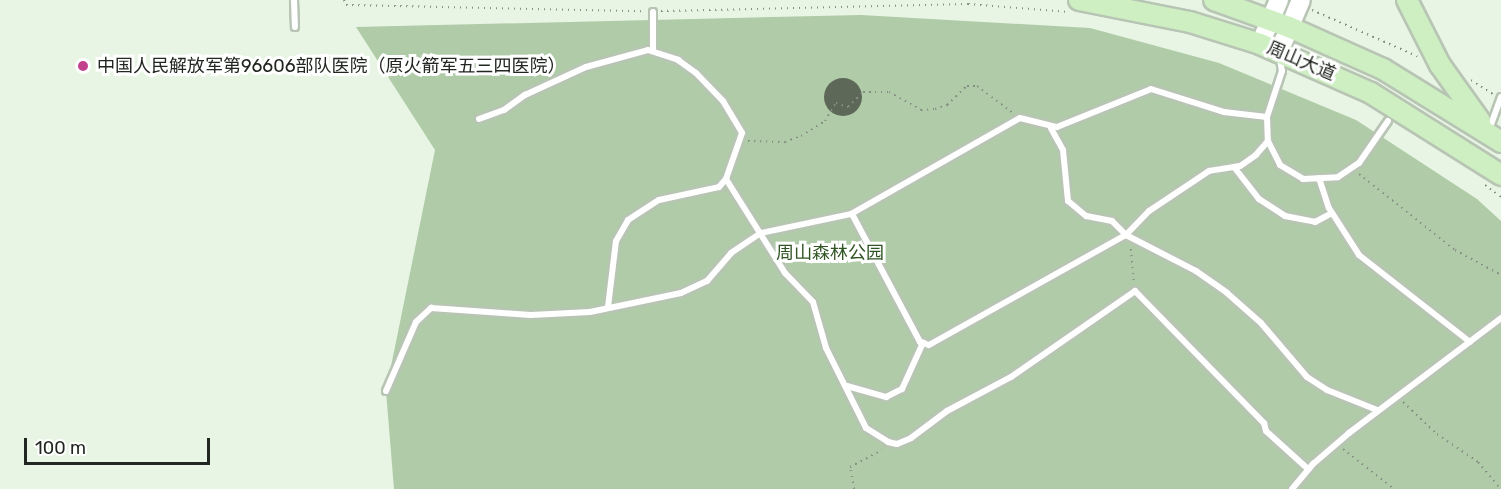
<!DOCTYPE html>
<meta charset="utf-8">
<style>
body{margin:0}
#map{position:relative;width:1501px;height:489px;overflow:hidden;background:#e8f5e4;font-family:Rubik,"Noto Sans SC",sans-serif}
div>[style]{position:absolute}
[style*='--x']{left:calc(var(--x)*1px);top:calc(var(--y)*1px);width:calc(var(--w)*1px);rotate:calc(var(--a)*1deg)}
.forest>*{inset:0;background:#b0cba7}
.building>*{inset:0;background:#5d6859}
.round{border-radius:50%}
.path>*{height:2px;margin-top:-1px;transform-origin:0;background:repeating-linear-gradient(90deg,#868f83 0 1.5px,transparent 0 6px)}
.roads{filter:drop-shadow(2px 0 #b8c4b4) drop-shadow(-2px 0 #b8c4b4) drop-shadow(0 2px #b8c4b4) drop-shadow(0 -2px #b8c4b4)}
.lane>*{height:6px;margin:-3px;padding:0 3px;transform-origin:3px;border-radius:3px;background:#fff}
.secondary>*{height:18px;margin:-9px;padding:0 9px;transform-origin:9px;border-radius:9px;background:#fff}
.primary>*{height:20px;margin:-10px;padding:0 10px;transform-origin:10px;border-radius:10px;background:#cdefc2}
.dots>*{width:16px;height:16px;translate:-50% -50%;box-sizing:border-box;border:3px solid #fff;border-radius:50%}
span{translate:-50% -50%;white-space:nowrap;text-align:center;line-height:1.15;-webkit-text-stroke:6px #fff;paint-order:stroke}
.street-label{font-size:18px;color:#212620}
.poi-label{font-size:18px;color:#212620}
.left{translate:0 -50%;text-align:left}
.park-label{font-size:18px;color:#305523}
.scale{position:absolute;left:24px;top:438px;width:186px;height:27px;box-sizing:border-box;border:3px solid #212620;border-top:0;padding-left:8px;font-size:18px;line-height:21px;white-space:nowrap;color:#212620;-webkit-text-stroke:4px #fff;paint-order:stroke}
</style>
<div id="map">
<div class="forest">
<i style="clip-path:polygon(861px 15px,1090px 28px,1219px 63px,1356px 120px,1477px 199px,1501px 221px,1501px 489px,394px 489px,386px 391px,435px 150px,356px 27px)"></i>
</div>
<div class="building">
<i class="round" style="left:824px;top:78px;width:38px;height:38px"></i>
</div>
<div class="path">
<i style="--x:344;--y:0;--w:5;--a:68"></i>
<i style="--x:346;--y:5;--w:298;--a:1.2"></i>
<i style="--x:1312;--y:10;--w:115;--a:23.7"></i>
<i style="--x:661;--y:11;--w:307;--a:-1.3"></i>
<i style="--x:968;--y:4;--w:101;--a:4.5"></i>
<i style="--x:1471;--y:80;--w:27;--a:33"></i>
<i style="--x:748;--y:141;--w:37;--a:2"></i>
<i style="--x:785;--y:142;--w:17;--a:-21"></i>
<i style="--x:801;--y:136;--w:28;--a:-32"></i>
<i style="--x:825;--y:121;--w:21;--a:-59"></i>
<i style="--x:836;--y:103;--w:13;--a:18"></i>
<i style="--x:848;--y:107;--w:21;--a:-45"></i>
<i style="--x:863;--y:92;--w:26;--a:0"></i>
<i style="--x:889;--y:92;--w:37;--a:29"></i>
<i style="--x:921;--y:110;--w:14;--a:-4"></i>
<i style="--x:935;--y:109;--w:13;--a:-18"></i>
<i style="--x:947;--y:105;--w:28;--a:-44"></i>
<i style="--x:967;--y:86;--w:10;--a:0"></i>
<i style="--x:977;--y:86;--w:45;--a:36.9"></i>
<i style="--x:1359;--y:174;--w:122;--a:38.4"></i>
<i style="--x:1455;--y:250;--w:52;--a:28.5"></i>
<i style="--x:1485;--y:185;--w:20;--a:37"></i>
<i style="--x:1131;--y:249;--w:33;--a:85"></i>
<i style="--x:1403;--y:402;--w:47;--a:43.3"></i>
<i style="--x:1437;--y:434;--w:50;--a:34.3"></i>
<i style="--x:1478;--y:462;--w:35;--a:50"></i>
<i style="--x:1343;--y:449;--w:65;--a:38.1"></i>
<i style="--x:854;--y:489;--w:22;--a:-100"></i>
<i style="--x:850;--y:467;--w:36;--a:-28"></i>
</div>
<div class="roads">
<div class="lane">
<i style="--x:294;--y:0;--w:27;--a:88"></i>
<i style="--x:653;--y:12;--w:39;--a:90"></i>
<i style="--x:1280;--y:59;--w:12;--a:81"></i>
<i style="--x:1282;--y:71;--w:48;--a:108.1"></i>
<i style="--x:1267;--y:117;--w:24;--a:88"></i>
<i style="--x:1268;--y:141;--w:18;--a:131"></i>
<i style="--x:1256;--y:155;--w:19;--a:145"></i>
<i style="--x:1240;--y:166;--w:31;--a:171"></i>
<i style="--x:1209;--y:171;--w:72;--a:146.3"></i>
<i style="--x:1149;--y:211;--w:33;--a:134"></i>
<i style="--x:1126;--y:235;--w:79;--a:27.2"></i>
<i style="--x:1196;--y:271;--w:38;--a:35"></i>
<i style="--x:1227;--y:293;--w:45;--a:41.4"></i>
<i style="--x:1261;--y:323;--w:71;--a:49.6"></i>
<i style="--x:1307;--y:377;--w:24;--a:33"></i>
<i style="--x:1327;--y:390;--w:54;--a:21.8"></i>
<i style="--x:479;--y:119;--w:27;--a:-20"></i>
<i style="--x:504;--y:110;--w:26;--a:-36"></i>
<i style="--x:525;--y:95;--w:67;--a:-24.7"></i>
<i style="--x:586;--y:67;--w:64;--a:-15.3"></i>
<i style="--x:648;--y:50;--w:32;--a:18"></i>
<i style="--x:678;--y:60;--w:22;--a:36"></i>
<i style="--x:696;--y:73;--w:39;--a:46"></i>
<i style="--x:723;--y:101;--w:37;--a:59"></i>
<i style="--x:742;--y:133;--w:49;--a:109.2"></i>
<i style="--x:726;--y:179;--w:111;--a:57.9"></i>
<i style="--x:785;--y:273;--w:40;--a:46"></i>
<i style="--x:813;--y:302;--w:48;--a:74.2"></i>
<i style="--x:826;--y:348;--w:89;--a:63.4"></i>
<i style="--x:866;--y:428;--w:26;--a:32"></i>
<i style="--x:888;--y:442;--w:9;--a:13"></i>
<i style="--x:897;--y:444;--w:15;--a:-23"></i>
<i style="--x:911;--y:438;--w:45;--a:-36.9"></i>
<i style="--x:947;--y:411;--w:72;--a:-28"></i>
<i style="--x:1011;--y:377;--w:151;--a:-34.7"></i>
<i style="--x:1135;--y:291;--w:185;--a:45.7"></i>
<i style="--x:1264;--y:423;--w:8;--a:76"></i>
<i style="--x:1266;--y:431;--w:57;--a:42.1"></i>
<i style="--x:1489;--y:130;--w:35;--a:-70"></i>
<i style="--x:1268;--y:141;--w:27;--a:63"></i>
<i style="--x:1280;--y:165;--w:27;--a:31"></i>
<i style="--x:1303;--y:179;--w:35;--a:-3"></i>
<i style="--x:1338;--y:177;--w:25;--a:-34"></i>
<i style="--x:1359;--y:163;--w:51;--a:-55.4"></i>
<i style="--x:1234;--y:167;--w:41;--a:52"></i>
<i style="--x:1259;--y:199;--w:31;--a:33"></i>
<i style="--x:1285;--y:216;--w:31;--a:11"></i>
<i style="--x:1315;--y:222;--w:19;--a:-28"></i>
<i style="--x:1319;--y:178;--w:32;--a:72"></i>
<i style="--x:1329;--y:208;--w:56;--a:57.4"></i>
<i style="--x:1359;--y:255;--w:141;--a:38.1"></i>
<i style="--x:852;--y:214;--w:145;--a:62"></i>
<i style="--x:920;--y:342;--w:9;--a:18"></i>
<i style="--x:929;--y:345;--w:226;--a:-29.2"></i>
<i style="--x:1126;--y:235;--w:20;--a:-135"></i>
<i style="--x:1112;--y:221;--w:26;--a:-169"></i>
<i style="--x:1086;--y:216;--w:23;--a:-140"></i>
<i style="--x:1068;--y:201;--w:51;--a:-95.6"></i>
<i style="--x:1063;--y:150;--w:25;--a:-119"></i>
<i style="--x:608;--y:307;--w:66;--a:-83.1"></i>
<i style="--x:616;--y:241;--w:24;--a:-60"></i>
<i style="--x:628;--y:220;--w:37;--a:-33"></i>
<i style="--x:659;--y:200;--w:61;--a:-12.2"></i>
<i style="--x:719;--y:187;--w:11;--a:-49"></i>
<i style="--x:847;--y:386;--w:41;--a:15.8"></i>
<i style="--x:886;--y:397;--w:18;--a:-27"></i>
<i style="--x:902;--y:389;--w:51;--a:-65.5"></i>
<i style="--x:386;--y:391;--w:75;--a:-66.5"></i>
<i style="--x:416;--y:322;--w:21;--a:-43"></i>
<i style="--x:431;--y:308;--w:100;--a:4"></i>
<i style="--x:531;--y:315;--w:59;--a:-2.9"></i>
<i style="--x:590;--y:312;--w:93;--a:-11.8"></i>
<i style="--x:681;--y:293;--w:29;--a:-25"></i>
<i style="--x:707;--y:281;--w:37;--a:-49"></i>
<i style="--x:731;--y:253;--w:36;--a:-34"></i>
<i style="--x:761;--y:233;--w:92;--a:-11.9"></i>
<i style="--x:851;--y:214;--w:194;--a:-29.6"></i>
<i style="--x:1020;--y:118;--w:38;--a:14"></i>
<i style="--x:1057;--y:127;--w:101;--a:-22"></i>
<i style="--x:1151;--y:89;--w:77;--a:17.5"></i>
<i style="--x:1224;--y:112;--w:43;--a:6.6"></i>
<i style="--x:1292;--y:489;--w:33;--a:-50"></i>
<i style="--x:1313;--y:464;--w:48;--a:-40.7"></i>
<i style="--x:1349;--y:433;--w:191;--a:-37.1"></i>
</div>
<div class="secondary">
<i style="--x:1260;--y:44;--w:48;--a:-66.6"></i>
<i style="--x:1279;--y:52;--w:56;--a:-67.1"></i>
</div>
<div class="primary">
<i style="--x:1079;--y:0;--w:113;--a:11.2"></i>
<i style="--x:1190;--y:22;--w:73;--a:17.4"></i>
<i style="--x:1260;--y:44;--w:121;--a:23.8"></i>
<i style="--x:1371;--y:93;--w:154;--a:32.2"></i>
<i style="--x:1214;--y:0;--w:80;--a:19.8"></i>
<i style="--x:1289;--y:27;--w:103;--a:24.1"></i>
<i style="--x:1383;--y:69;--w:139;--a:31.7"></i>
<i style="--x:1407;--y:0;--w:73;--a:63.1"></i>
<i style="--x:1440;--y:65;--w:69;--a:54.5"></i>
</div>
</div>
<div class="dots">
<i style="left:83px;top:66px;background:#c2418c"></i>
</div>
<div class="street-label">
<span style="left:1301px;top:61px;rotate:23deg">周山大道</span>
</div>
<div class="poi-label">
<span class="left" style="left:97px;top:66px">中国人民解放军第96606部队医院（原火箭军五三四医院）</span>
</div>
<div class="park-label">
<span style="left:830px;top:253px">周山森林公园</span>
</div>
<div class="scale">100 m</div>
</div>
